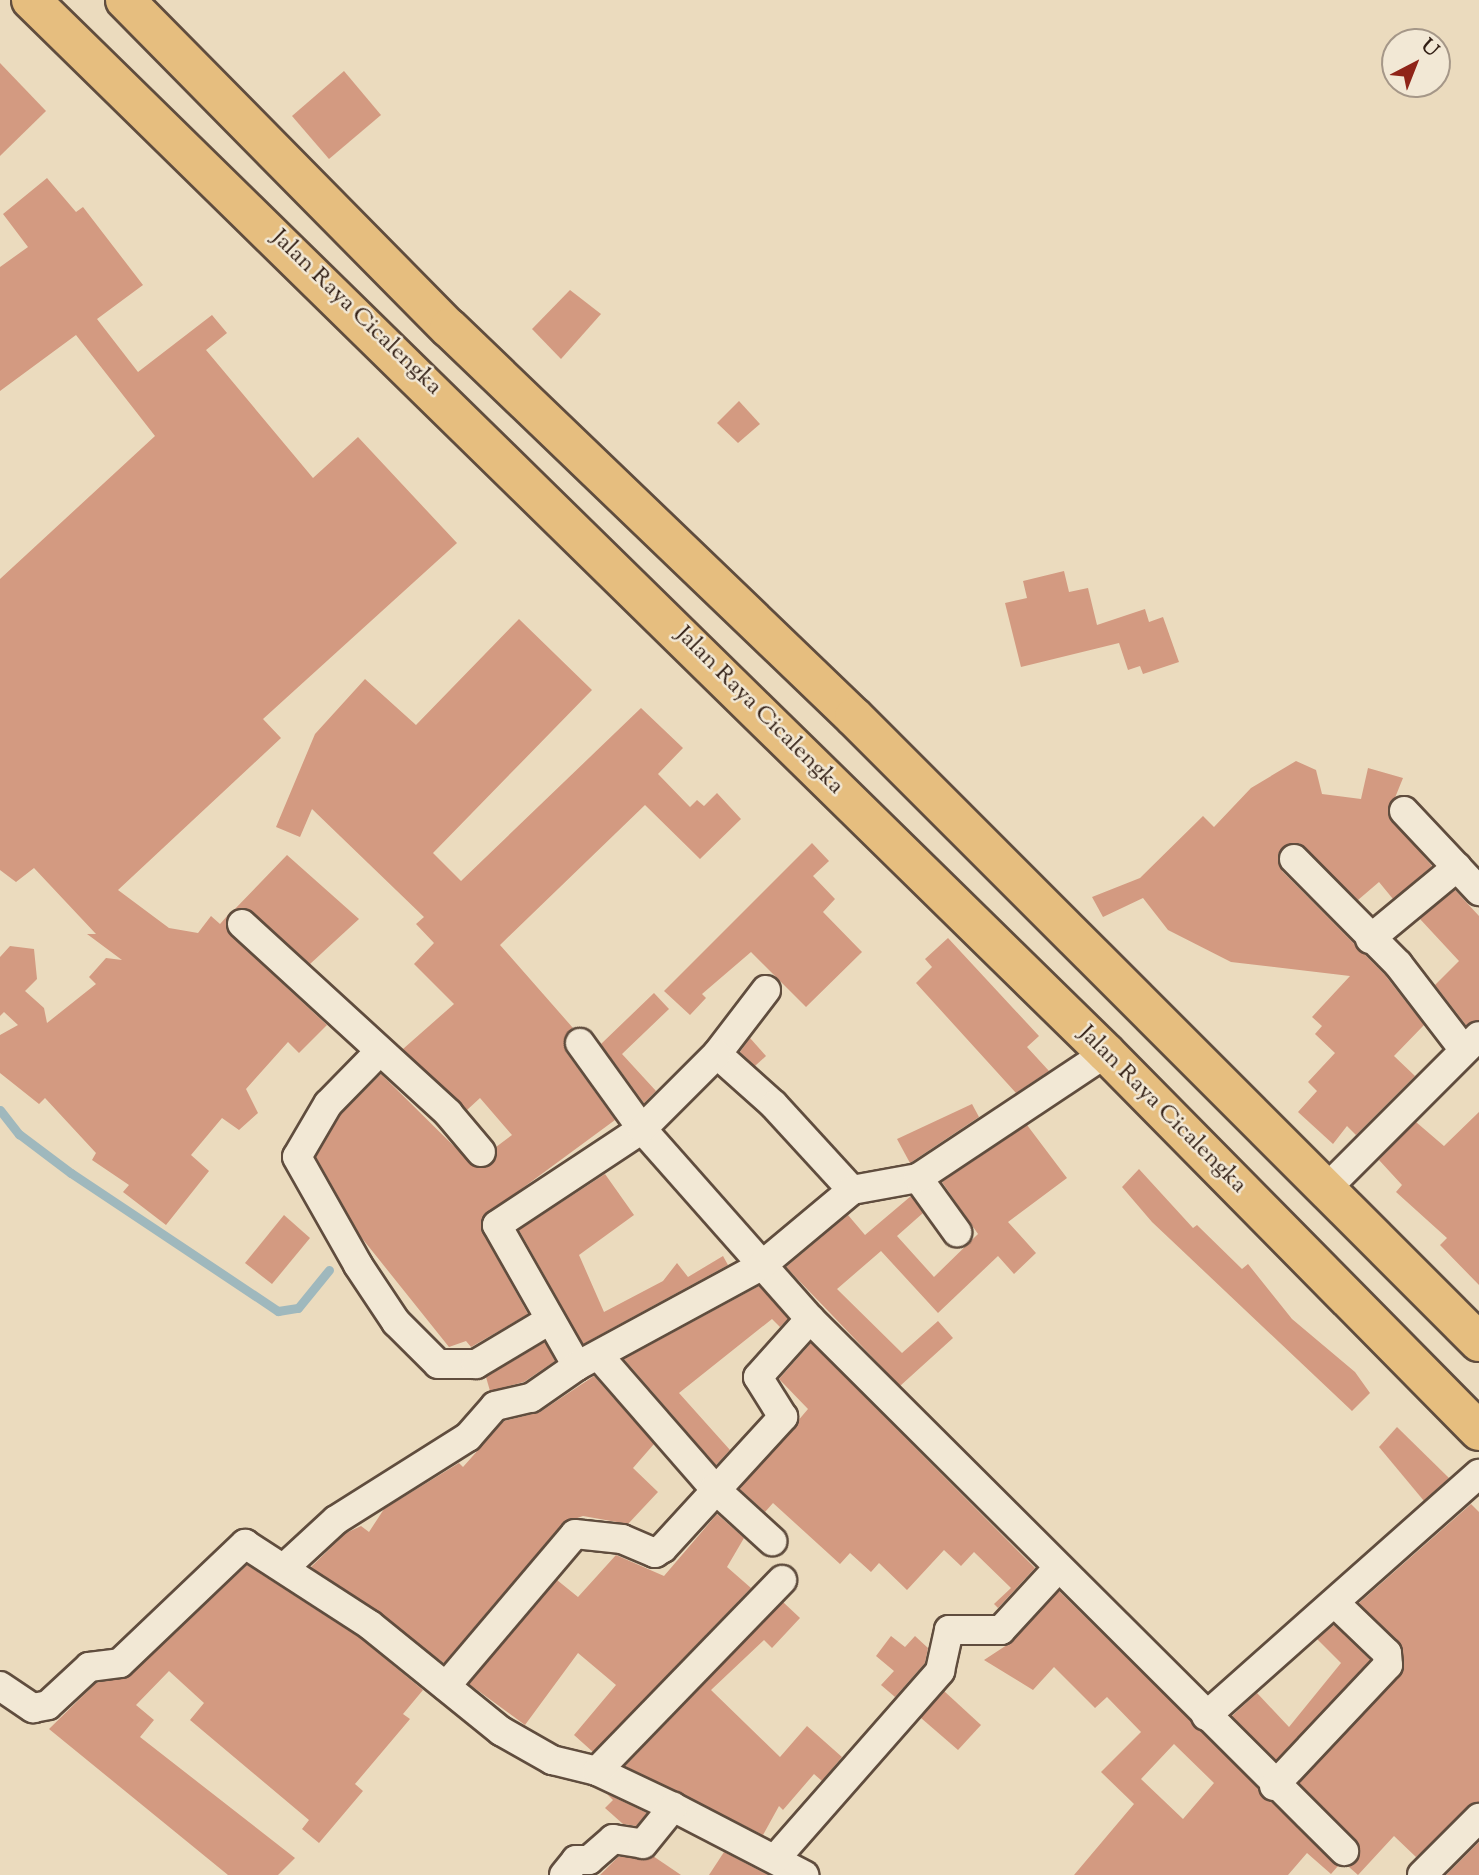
<!DOCTYPE html>
<style>
body{margin:0}
#map{position:relative;width:1479px;height:1875px;overflow:hidden;background:#ebdbbe;font-family:"Sorts Mill Goudy",serif}
div>[style]{position:absolute}
[style*='--x']{left:calc(var(--x)*1px);top:calc(var(--y)*1px);width:calc(var(--w)*1px);rotate:calc(var(--a)*1deg)}
.stream>*{height:9px;margin:-4.5px;padding:0 4.5px;transform-origin:4.5px;border-radius:4.5px;background:#9fb8bd}
.building>*{inset:0;background:#d39a81}
.roads{filter:drop-shadow(2px 0 #604d3e) drop-shadow(-2px 0 #604d3e) drop-shadow(0 2px #604d3e) drop-shadow(0 -2px #604d3e)}
.minor>*{height:28px;margin:-14px;padding:0 14px;transform-origin:14px;border-radius:14px;background:#f2e8d5}
.trunk>*{height:38px;margin:-19px;padding:0 19px;transform-origin:19px;border-radius:19px;background:#e6be7f}
span{translate:-50% -50%;white-space:nowrap;text-align:center;line-height:1.15;-webkit-text-stroke:5px #f2e8d5;paint-order:stroke}
.street-label{font-size:24px;color:#311e14}
.north{position:absolute;left:1381px;top:28px;width:70px;height:70px;box-sizing:border-box;background:#f2e8d5;border:2px solid #a59788;border-radius:50%;rotate:42deg;font-size:19px;font-weight:700;line-height:28px;text-align:center;color:#311e14}
.north::after{content:'';display:block;margin:auto;width:24px;height:32px;background:#8f2418;clip-path:polygon(50% 0,100% 100%,50% 72%,0 100%)}
</style>
<div id="map">
<div class="stream">
<i style="--x:0;--y:1110;--w:31;--a:52"></i>
<i style="--x:19;--y:1134;--w:65;--a:36.9"></i>
<i style="--x:71;--y:1173;--w:249;--a:33.7"></i>
<i style="--x:278;--y:1311;--w:20;--a:-9"></i>
<i style="--x:298;--y:1308;--w:49;--a:-50.8"></i>
</div>
<div class="building">
<i style="clip-path:polygon(0 63px,46px 111px,0 156px)"></i>
<i style="clip-path:polygon(344px 71px,381px 115px,329px 159px,292px 116px)"></i>
<i style="clip-path:polygon(47px 178px,76px 212px,83px 207px,143px 285px,97px 319px,138px 372px,212px 315px,227px 333px,206px 350px,313px 478px,358px 437px,457px 543px,263px 719px,281px 738px,118px 890px,169px 928px,198px 933px,211px 916px,220px 924px,228px 915px,231px 936px,327px 1025px,299px 1053px,288px 1042px,246px 1089px,258px 1113px,239px 1130px,222px 1118px,191px 1155px,209px 1171px,166px 1225px,123px 1192px,129px 1185px,92px 1160px,96px 1153px,45px 1098px,39px 1104px,0 1073px,0 1035px,18px 1025px,4px 1012px,0 1016px,0 957px,10px 946px,34px 949px,37px 979px,25px 991px,44px 1008px,47px 1023px,96px 984px,89px 977px,106px 958px,122px 960px,87px 934px,96px 934px,34px 868px,16px 882px,0 870px,0 579px,155px 436px,76px 335px,0 391px,0 267px,28px 247px,3px 214px)"></i>
<i style="clip-path:polygon(570px 290px,601px 314px,561px 359px,532px 329px)"></i>
<i style="clip-path:polygon(739px 401px,760px 424px,738px 443px,717px 423px)"></i>
<i style="clip-path:polygon(1064px 571px,1069px 592px,1088px 588px,1097px 625px,1145px 609px,1149px 622px,1163px 617px,1179px 662px,1143px 674px,1140px 666px,1128px 670px,1119px 643px,1021px 667px,1005px 603px,1027px 598px,1023px 581px)"></i>
<i style="clip-path:polygon(519px 619px,592px 690px,433px 853px,461px 881px,641px 708px,683px 748px,658px 774px,690px 807px,697px 800px,704px 806px,717px 793px,741px 819px,700px 859px,645px 805px,500px 945px,573px 1028px,565px 1037px,566px 1052px,615px 1120px,483px 1217px,483px 1233px,528px 1314px,471px 1347px,466px 1341px,449px 1347px,361px 1237px,316px 1157px,341px 1114px,381px 1074px,475px 1167px,492px 1164px,496px 1147px,512px 1135px,480px 1098px,467px 1110px,403px 1049px,454px 1004px,414px 964px,434px 943px,416px 924px,424px 917px,312px 809px,300px 837px,276px 827px,315px 734px,365px 679px,416px 725px)"></i>
<i style="clip-path:polygon(1296px 761px,1316px 770px,1322px 794px,1361px 799px,1368px 768px,1403px 778px,1388px 815px,1432px 866px,1393px 899px,1379px 882px,1358px 900px,1299px 843px,1278px 854px,1282px 871px,1385px 975px,1424px 1025px,1394px 1056px,1415px 1076px,1356px 1135px,1347px 1126px,1333px 1144px,1298px 1112px,1317px 1091px,1308px 1082px,1335px 1053px,1315px 1034px,1322px 1026px,1312px 1017px,1350px 976px,1231px 962px,1168px 930px,1143px 898px,1103px 917px,1092px 897px,1140px 878px,1203px 816px,1214px 827px,1251px 788px)"></i>
<i style="clip-path:polygon(812px 843px,829px 861px,813px 876px,835px 899px,823px 912px,862px 952px,806px 1007px,751px 952px,702px 994px,706px 998px,690px 1015px,664px 991px)"></i>
<i style="clip-path:polygon(287px 855px,359px 919px,310px 964px,253px 912px,233px 911px)"></i>
<i style="clip-path:polygon(1455px 890px,1479px 916px,1479px 1020px,1466px 1025px,1435px 985px,1459px 961px,1420px 919px)"></i>
<i style="clip-path:polygon(948px 938px,1039px 1036px,1027px 1047px,1049px 1071px,1016px 1093px,916px 983px,932px 967px,925px 959px)"></i>
<i style="clip-path:polygon(654px 993px,669px 1009px,622px 1054px,656px 1091px,644px 1103px,601px 1044px)"></i>
<i style="clip-path:polygon(750px 1038px,766px 1056px,755px 1066px,740px 1052px)"></i>
<i style="clip-path:polygon(972px 1104px,979px 1117px,910px 1163px,897px 1139px)"></i>
<i style="clip-path:polygon(1479px 1112px,1479px 1285px,1440px 1245px,1447px 1238px,1396px 1192px,1402px 1185px,1379px 1160px,1416px 1122px,1444px 1146px)"></i>
<i style="clip-path:polygon(1027px 1125px,1067px 1178px,1008px 1222px,1036px 1253px,1014px 1274px,998px 1256px,938px 1313px,881px 1251px,837px 1289px,902px 1353px,938px 1321px,953px 1338px,900px 1386px,786px 1267px,848px 1215px,865px 1235px,911px 1196px,923px 1213px,897px 1236px,934px 1277px,978px 1234px,942px 1182px)"></i>
<i style="clip-path:polygon(1139px 1169px,1193px 1228px,1197px 1225px,1242px 1269px,1248px 1264px,1292px 1319px,1355px 1372px,1370px 1393px,1352px 1411px,1152px 1222px,1122px 1187px)"></i>
<i style="clip-path:polygon(605px 1174px,634px 1215px,579px 1255px,604px 1312px,663px 1281px,677px 1263px,688px 1277px,723px 1256px,728px 1265px,583px 1344px,519px 1230px)"></i>
<i style="clip-path:polygon(284px 1215px,310px 1238px,272px 1284px,245px 1263px)"></i>
<i style="clip-path:polygon(759px 1286px,788px 1319px,780px 1327px,772px 1319px,679px 1393px,730px 1450px,716px 1465px,624px 1359px)"></i>
<i style="clip-path:polygon(545px 1342px,555px 1361px,524px 1382px,490px 1391px,486px 1377px)"></i>
<i style="clip-path:polygon(811px 1343px,1035px 1568px,998px 1608px,994px 1604px,1011px 1588px,974px 1552px,961px 1566px,944px 1550px,907px 1590px,879px 1563px,871px 1572px,850px 1553px,840px 1564px,773px 1503px,765px 1512px,740px 1489px,808px 1409px,779px 1379px)"></i>
<i style="clip-path:polygon(594px 1376px,654px 1444px,633px 1468px,658px 1492px,628px 1524px,583px 1516px,563px 1523px,444px 1663px,311px 1567px,346px 1533px,361px 1526px,369px 1532px,384px 1509px,459px 1463px,463px 1467px,504px 1421px,540px 1412px)"></i>
<i style="clip-path:polygon(1397px 1427px,1449px 1478px,1424px 1501px,1379px 1447px)"></i>
<i style="clip-path:polygon(1471px 1504px,1479px 1512px,1479px 1802px,1416px 1857px,1394px 1836px,1358px 1875px,1349px 1867px,1360px 1856px,1356px 1840px,1299px 1783px,1404px 1670px,1399px 1642px,1359px 1603px)"></i>
<i style="clip-path:polygon(717px 1514px,744px 1538px,727px 1567px,751px 1588px,593px 1752px,574px 1735px,616px 1685px,578px 1653px,525px 1725px,469px 1684px,557px 1580px,578px 1597px,616px 1555px,664px 1576px)"></i>
<i style="clip-path:polygon(247px 1565px,360px 1638px,423px 1690px,403px 1714px,410px 1719px,355px 1784px,363px 1791px,319px 1843px,302px 1829px,309px 1820px,190px 1720px,204px 1703px,169px 1671px,136px 1705px,154px 1720px,140px 1737px,295px 1858px,278px 1875px,228px 1875px,49px 1729px,96px 1683px,131px 1675px)"></i>
<i style="clip-path:polygon(evenodd,1059px 1591px,1338px 1866px,1331px 1874px,1307px 1853px,1288px 1875px,1074px 1875px,1134px 1804px,1101px 1772px,1141px 1732px,1107px 1697px,1095px 1708px,1054px 1667px,1033px 1690px,984px 1660px,1013px 1641px,1059px 1591px,1174px 1744px,1214px 1783px,1183px 1819px,1141px 1779px,1174px 1744px)"></i>
<i style="clip-path:polygon(783px 1602px,800px 1618px,772px 1648px,764px 1640px,711px 1690px,780px 1757px,807px 1726px,842px 1757px,822px 1781px,814px 1774px,783px 1810px,779px 1806px,763px 1835px,625px 1766px)"></i>
<i style="clip-path:polygon(1334px 1625px,1370px 1660px,1276px 1760px,1232px 1716px,1257px 1693px,1289px 1727px,1341px 1663px,1317px 1639px)"></i>
<i style="clip-path:polygon(891px 1636px,905px 1647px,915px 1636px,928px 1648px,925px 1663px,895px 1697px,881px 1685px,894px 1671px,876px 1656px)"></i>
<i style="clip-path:polygon(944px 1691px,981px 1725px,958px 1750px,921px 1718px)"></i>
<i style="clip-path:polygon(607px 1794px,647px 1813px,636px 1826px,623px 1824px,605px 1808px,613px 1800px)"></i>
<i style="clip-path:polygon(1479px 1842px,1479px 1875px,1446px 1875px)"></i>
<i style="clip-path:polygon(724px 1852px,768px 1875px,709px 1875px)"></i>
<i style="clip-path:polygon(653px 1856px,681px 1875px,600px 1875px,618px 1857px)"></i>
</div>
<div class="roads">
<div class="minor">
<i style="--x:1404;--y:811;--w:110;--a:46.8"></i>
<i style="--x:1294;--y:859;--w:148;--a:45.3"></i>
<i style="--x:1398;--y:964;--w:108;--a:52.5"></i>
<i style="--x:242;--y:924;--w:280;--a:42.5"></i>
<i style="--x:448;--y:1113;--w:51;--a:49.8"></i>
<i style="--x:1370;--y:939;--w:113;--a:-39.6"></i>
<i style="--x:766;--y:990;--w:81;--a:127.4"></i>
<i style="--x:717;--y:1054;--w:76;--a:41.8"></i>
<i style="--x:774;--y:1105;--w:115;--a:47.5"></i>
<i style="--x:580;--y:1043;--w:106;--a:54.2"></i>
<i style="--x:642;--y:1129;--w:254;--a:48.5"></i>
<i style="--x:810;--y:1319;--w:754;--a:44.89"></i>
<i style="--x:378;--y:1053;--w:71;--a:134.4"></i>
<i style="--x:328;--y:1104;--w:61;--a:120.3"></i>
<i style="--x:297;--y:1157;--w:124;--a:60.5"></i>
<i style="--x:358;--y:1265;--w:69;--a:56.3"></i>
<i style="--x:396;--y:1322;--w:59;--a:45"></i>
<i style="--x:438;--y:1364;--w:38;--a:0"></i>
<i style="--x:476;--y:1364;--w:84;--a:-30.8"></i>
<i style="--x:918;--y:1178;--w:67;--a:54.2"></i>
<i style="--x:1326;--y:1189;--w:216;--a:-45"></i>
<i style="--x:599;--y:1356;--w:175;--a:48.9"></i>
<i style="--x:714;--y:1488;--w:79;--a:42.4"></i>
<i style="--x:577;--y:1366;--w:162;--a:-119.6"></i>
<i style="--x:497;--y:1225;--w:174;--a:-33.5"></i>
<i style="--x:642;--y:1129;--w:106;--a:-45"></i>
<i style="--x:285;--y:1567;--w:69;--a:-42.7"></i>
<i style="--x:336;--y:1520;--w:156;--a:-32.2"></i>
<i style="--x:468;--y:1437;--w:41;--a:-48.9"></i>
<i style="--x:495;--y:1406;--w:37;--a:-13"></i>
<i style="--x:531;--y:1398;--w:56;--a:-34.8"></i>
<i style="--x:577;--y:1366;--w:209;--a:-28.5"></i>
<i style="--x:761;--y:1266;--w:119;--a:-39.9"></i>
<i style="--x:852;--y:1190;--w:67;--a:-10.3"></i>
<i style="--x:918;--y:1178;--w:226;--a:-33.6"></i>
<i style="--x:0;--y:1686;--w:40;--a:34"></i>
<i style="--x:33;--y:1708;--w:15;--a:-11"></i>
<i style="--x:48;--y:1705;--w:56;--a:-42.8"></i>
<i style="--x:89;--y:1667;--w:31;--a:-7"></i>
<i style="--x:120;--y:1663;--w:173;--a:-43.6"></i>
<i style="--x:245;--y:1544;--w:149;--a:32.9"></i>
<i style="--x:370;--y:1625;--w:169;--a:39"></i>
<i style="--x:501;--y:1731;--w:59;--a:29.6"></i>
<i style="--x:552;--y:1760;--w:46;--a:13.7"></i>
<i style="--x:597;--y:1771;--w:84;--a:25.3"></i>
<i style="--x:673;--y:1807;--w:148;--a:27.4"></i>
<i style="--x:446;--y:1686;--w:199;--a:-49.7"></i>
<i style="--x:575;--y:1534;--w:47;--a:6.1"></i>
<i style="--x:622;--y:1539;--w:36;--a:23"></i>
<i style="--x:655;--y:1553;--w:9;--a:-32"></i>
<i style="--x:663;--y:1548;--w:178;--a:-47.5"></i>
<i style="--x:783;--y:1417;--w:47;--a:-122"></i>
<i style="--x:758;--y:1377;--w:78;--a:-48.1"></i>
<i style="--x:1206;--y:1716;--w:365;--a:-41.6"></i>
<i style="--x:597;--y:1771;--w:266;--a:-45.9"></i>
<i style="--x:1274;--y:1786;--w:166;--a:-46.7"></i>
<i style="--x:1388;--y:1665;--w:12;--a:-95"></i>
<i style="--x:1387;--y:1653;--w:72;--a:-136.1"></i>
<i style="--x:776;--y:1858;--w:249;--a:-48.7"></i>
<i style="--x:940;--y:1671;--w:42;--a:-77.6"></i>
<i style="--x:949;--y:1630;--w:52;--a:0"></i>
<i style="--x:1001;--y:1630;--w:84;--a:-47.4"></i>
<i style="--x:564;--y:1875;--w:19;--a:-51"></i>
<i style="--x:576;--y:1860;--w:13;--a:0"></i>
<i style="--x:589;--y:1860;--w:32;--a:-41"></i>
<i style="--x:613;--y:1839;--w:30;--a:9"></i>
<i style="--x:643;--y:1844;--w:48;--a:-51"></i>
<i style="--x:1422;--y:1875;--w:81;--a:-45"></i>
</div>
<div class="trunk">
<i style="--x:31;--y:0;--w:1505;--a:44.41"></i>
<i style="--x:1106;--y:1053;--w:531;--a:45.38"></i>
<i style="--x:125;--y:0;--w:461;--a:45.4"></i>
<i style="--x:449;--y:328;--w:562;--a:43.85"></i>
<i style="--x:854;--y:717;--w:884;--a:45"></i>
</div>
</div>
<div class="street-label">
<span style="left:356px;top:313px;rotate:44deg">Jalan Raya Cicalengka</span>
<span style="left:759px;top:711px;rotate:45deg">Jalan Raya Cicalengka</span>
<span style="left:1162px;top:1110px;rotate:45deg">Jalan Raya Cicalengka</span>
</div>
<div class="north">U</div>
</div>
